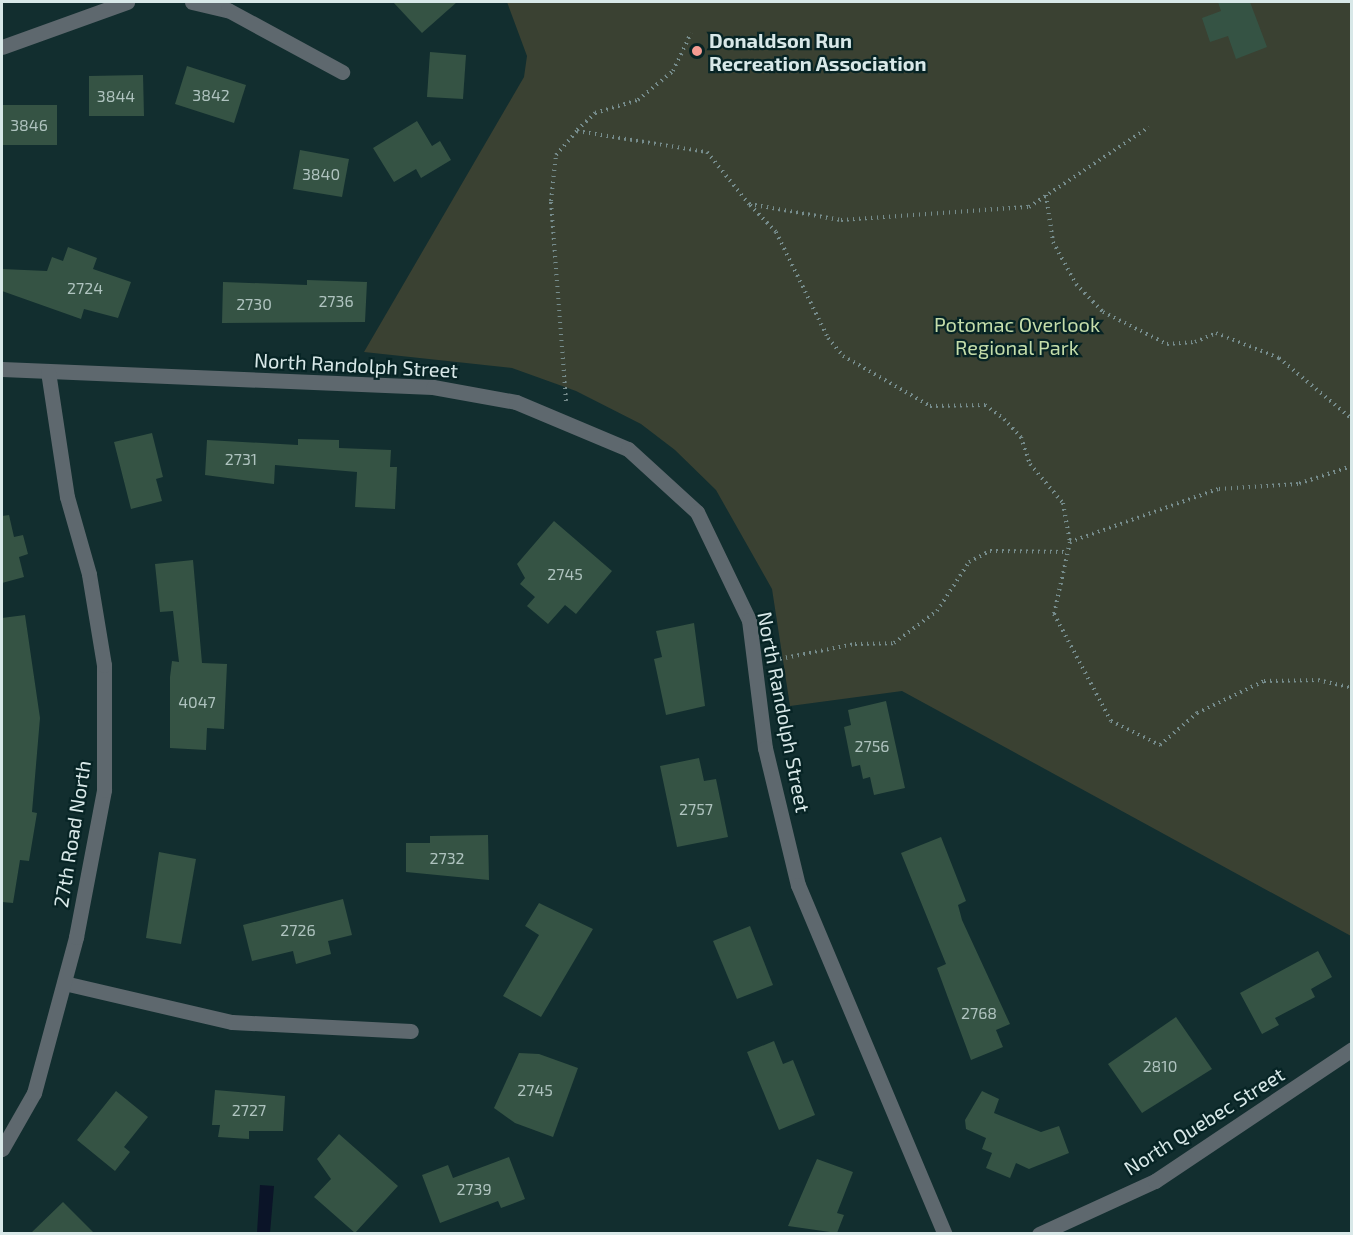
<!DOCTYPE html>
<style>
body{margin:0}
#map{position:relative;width:1353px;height:1235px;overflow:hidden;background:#122e2f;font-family:"Exo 2",sans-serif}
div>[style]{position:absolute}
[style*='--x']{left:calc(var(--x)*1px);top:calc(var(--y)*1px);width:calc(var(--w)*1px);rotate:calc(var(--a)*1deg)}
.green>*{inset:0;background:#3a4132}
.water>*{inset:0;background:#0b1428}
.building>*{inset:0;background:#355344}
.path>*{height:4px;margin-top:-2px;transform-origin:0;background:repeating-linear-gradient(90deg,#768c8c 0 1.5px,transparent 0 6px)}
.minor>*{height:15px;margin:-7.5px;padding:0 7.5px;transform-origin:7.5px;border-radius:7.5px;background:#5e686e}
.dots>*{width:16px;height:16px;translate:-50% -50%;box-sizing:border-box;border:3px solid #072425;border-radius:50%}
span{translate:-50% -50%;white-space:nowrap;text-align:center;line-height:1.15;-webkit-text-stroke:4.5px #072425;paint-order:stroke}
.number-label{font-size:16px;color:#afc3bf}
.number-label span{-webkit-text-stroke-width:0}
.poi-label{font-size:20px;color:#d8e8e8;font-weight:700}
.left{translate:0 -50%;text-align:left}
.park-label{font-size:20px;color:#c5ddaa}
.street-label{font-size:20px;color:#d8e8e8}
.frame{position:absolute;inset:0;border:3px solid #d8e8e8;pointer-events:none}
</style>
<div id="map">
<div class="green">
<i style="clip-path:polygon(507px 2px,1351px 2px,1351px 936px,902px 691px,790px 706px,772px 589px,716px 490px,675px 450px,641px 424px,576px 391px,512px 368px,364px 352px,524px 77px,527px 56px)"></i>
</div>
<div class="water">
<i style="clip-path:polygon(260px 1185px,274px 1186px,270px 1233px,257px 1233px)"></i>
</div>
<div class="building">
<i style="clip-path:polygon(393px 2px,457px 2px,422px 33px)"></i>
<i style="clip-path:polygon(1218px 2px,1250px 2px,1267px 47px,1236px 59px,1228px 36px,1210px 42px,1202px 18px,1221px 11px)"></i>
<i style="clip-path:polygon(430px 52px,466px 55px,463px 99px,427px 97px)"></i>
<i style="clip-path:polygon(187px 66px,246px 85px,234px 123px,175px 104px)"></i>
<i style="clip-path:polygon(143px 75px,144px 116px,89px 116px,89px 76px)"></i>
<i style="clip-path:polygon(2px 105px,57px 105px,57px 145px,2px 145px)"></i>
<i style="clip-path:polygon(417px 121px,432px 146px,440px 141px,451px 160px,421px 178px,416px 169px,394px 182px,373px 148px)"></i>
<i style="clip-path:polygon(300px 150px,349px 159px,342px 197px,293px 189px)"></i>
<i style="clip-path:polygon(68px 247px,97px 258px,93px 269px,131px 282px,118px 318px,84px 309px,81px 319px,2px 291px,2px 269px,47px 271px,52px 257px,63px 261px)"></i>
<i style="clip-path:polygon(307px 280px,367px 282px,365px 322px,222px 323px,223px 282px,307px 285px)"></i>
<i style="clip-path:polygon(152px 433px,163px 477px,156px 479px,162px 501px,131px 509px,114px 442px)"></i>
<i style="clip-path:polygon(298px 439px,339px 440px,339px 448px,391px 450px,390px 467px,397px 467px,395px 509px,355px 507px,357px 472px,275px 465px,274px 484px,205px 475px,207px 440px,298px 445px)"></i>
<i style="clip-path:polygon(9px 515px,14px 537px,23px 535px,28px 554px,19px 557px,24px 577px,2px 583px,2px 516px)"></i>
<i style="clip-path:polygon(554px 521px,612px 571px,576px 614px,565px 605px,548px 624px,527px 606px,535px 597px,520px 584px,525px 578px,517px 564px)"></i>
<i style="clip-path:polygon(193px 560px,202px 663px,227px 664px,224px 729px,207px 728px,206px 750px,170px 748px,170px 677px,172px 661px,179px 662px,173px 611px,160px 612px,155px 564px)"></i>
<i style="clip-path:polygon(25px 615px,40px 718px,32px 812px,37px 813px,29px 861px,20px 860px,13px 903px,2px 902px,2px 618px)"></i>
<i style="clip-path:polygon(694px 623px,705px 706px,666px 715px,654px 659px,662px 657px,656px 631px)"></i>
<i style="clip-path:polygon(886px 701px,905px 788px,874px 795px,870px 777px,863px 779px,860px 765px,852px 767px,844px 727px,851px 725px,848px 710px)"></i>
<i style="clip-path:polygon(699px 758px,704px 781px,716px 779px,728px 837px,677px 847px,660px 766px)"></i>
<i style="clip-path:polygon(488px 835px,489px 880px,406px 872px,406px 843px,430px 843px,430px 836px)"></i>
<i style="clip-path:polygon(941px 837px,966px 901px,958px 905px,962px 920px,1010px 1024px,996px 1030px,1003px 1047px,971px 1060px,937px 968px,946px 964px,901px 853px)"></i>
<i style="clip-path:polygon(159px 852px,196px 859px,181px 944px,146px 938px)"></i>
<i style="clip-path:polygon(343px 899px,352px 935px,328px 941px,331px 954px,296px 964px,293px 951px,252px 961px,243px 925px)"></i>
<i style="clip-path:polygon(539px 903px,593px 929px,541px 1017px,503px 996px,539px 935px,525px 926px)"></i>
<i style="clip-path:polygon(750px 926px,773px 985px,737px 999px,713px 941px)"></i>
<i style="clip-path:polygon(1318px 951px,1332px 977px,1311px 989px,1315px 997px,1275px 1018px,1279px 1025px,1262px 1034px,1240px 993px)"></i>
<i style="clip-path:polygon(1176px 1017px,1212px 1069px,1142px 1113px,1108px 1064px)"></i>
<i style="clip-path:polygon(774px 1041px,783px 1064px,793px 1060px,815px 1115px,779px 1130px,747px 1052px)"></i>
<i style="clip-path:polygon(519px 1053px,539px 1054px,578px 1068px,553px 1137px,515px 1123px,494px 1108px)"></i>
<i style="clip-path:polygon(215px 1090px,285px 1096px,283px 1131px,249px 1131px,249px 1139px,218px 1137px,220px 1125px,212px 1125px)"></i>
<i style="clip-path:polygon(116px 1091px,148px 1117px,124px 1147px,130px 1152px,115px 1171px,77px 1140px)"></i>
<i style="clip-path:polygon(982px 1091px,999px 1099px,994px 1113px,1041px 1132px,1059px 1126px,1069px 1153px,1029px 1169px,1016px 1163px,1010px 1178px,986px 1168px,992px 1153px,982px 1149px,986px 1138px,966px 1129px,965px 1120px)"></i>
<i style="clip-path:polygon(339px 1134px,398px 1186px,355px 1233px,314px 1197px,331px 1179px,317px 1159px)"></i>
<i style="clip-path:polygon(509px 1157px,525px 1199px,501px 1208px,498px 1201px,440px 1223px,422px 1175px,448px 1165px,453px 1178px)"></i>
<i style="clip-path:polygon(817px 1159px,853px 1172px,837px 1213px,844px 1215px,837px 1233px,788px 1226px)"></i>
<i style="clip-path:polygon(63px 1202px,94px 1233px,31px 1233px)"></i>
</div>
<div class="path">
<i style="--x:577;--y:130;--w:25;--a:-43"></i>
<i style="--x:595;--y:113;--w:45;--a:-16.8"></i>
<i style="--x:638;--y:100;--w:45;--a:-39.6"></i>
<i style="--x:673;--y:71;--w:42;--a:-64.7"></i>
<i style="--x:1046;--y:195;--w:48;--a:81.5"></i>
<i style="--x:1053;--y:242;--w:48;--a:61.3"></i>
<i style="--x:1076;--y:284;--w:39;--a:46"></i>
<i style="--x:1103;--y:312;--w:72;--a:26.6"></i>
<i style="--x:1167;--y:344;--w:28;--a:-4"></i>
<i style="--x:1195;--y:342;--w:23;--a:-23"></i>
<i style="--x:1216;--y:333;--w:68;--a:21.6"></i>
<i style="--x:1279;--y:358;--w:95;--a:39.9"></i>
<i style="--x:750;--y:205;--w:37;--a:46"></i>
<i style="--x:776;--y:232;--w:118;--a:63.9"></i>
<i style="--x:828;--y:338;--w:23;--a:50"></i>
<i style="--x:843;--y:356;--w:100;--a:29.9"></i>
<i style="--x:930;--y:406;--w:55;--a:-1"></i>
<i style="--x:985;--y:405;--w:24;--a:36"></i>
<i style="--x:1004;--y:419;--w:25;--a:47"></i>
<i style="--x:1021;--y:437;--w:28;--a:72"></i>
<i style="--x:1030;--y:464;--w:51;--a:49.8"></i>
<i style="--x:1063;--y:503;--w:40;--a:80"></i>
<i style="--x:566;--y:401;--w:201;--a:-94.3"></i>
<i style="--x:551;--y:201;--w:46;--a:-83.8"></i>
<i style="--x:556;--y:155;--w:32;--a:-49"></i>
<i style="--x:577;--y:131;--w:132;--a:9.2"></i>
<i style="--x:707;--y:152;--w:67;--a:51.1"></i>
<i style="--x:749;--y:204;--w:93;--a:9.9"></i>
<i style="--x:841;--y:220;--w:188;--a:-4"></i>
<i style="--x:1029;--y:207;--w:144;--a:-33.7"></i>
<i style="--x:1352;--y:466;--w:57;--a:161.6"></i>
<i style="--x:1298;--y:484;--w:80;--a:176.4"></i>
<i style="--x:1218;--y:489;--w:157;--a:160.3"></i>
<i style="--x:1070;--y:542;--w:74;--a:102.5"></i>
<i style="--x:1054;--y:614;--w:121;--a:62"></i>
<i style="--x:1111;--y:721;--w:55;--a:26.1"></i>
<i style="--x:1160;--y:745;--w:49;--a:-40.9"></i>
<i style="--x:1197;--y:713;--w:74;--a:-25.5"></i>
<i style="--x:1264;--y:681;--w:54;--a:-1.1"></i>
<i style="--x:1318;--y:680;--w:35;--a:13"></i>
<i style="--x:774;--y:660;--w:83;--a:-11.2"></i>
<i style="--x:855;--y:644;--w:39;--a:-1"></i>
<i style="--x:894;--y:643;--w:54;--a:-36.7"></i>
<i style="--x:937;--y:611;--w:59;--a:-56.9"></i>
<i style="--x:969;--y:562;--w:24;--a:-28"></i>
<i style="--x:990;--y:551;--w:77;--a:0.7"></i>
</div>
<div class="minor">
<i style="--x:192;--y:2;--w:37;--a:13"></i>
<i style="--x:228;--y:10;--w:130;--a:28.5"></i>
<i style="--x:2;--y:47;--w:133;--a:-19.8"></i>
<i style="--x:2;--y:369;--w:431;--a:2.4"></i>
<i style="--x:433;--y:387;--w:84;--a:10.2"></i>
<i style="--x:516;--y:402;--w:121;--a:22.8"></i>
<i style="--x:628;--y:449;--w:93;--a:42.4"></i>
<i style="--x:697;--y:512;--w:120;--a:64.3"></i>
<i style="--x:749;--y:620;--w:129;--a:82.9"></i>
<i style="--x:765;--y:748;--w:141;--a:76.5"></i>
<i style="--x:798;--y:885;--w:379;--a:67.2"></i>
<i style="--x:64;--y:983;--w:172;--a:13.1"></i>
<i style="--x:232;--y:1022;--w:179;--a:2.9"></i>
<i style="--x:2;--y:1149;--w:64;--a:-60.3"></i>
<i style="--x:34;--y:1093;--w:162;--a:-74.9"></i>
<i style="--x:76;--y:937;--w:150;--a:-79.2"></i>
<i style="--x:104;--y:790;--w:125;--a:-90"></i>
<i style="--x:104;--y:665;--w:92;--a:-99.4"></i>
<i style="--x:89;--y:574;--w:80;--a:-105.9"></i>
<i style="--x:67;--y:497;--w:126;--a:-98.6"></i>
<i style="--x:1039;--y:1234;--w:128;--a:-24.6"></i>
<i style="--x:1155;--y:1181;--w:237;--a:-33.8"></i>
</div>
<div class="dots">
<i style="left:697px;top:51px;background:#f59c92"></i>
</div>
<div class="number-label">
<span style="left:211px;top:95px">3842</span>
<span style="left:116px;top:96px">3844</span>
<span style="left:29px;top:125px">3846</span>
<span style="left:321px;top:174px">3840</span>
<span style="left:85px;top:288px">2724</span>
<span style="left:336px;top:301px">2736</span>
<span style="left:254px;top:304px">2730</span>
<span style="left:241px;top:459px">2731</span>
<span style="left:565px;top:574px">2745</span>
<span style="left:197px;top:702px">4047</span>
<span style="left:872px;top:746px">2756</span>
<span style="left:696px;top:809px">2757</span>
<span style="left:447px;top:858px">2732</span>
<span style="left:298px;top:930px">2726</span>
<span style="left:979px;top:1013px">2768</span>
<span style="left:1160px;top:1066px">2810</span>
<span style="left:535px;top:1090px">2745</span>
<span style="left:249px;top:1110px">2727</span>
<span style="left:474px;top:1189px">2739</span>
</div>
<div class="poi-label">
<span class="left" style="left:709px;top:52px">Donaldson Run<br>Recreation Association</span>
</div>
<div class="park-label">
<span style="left:1017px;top:336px">Potomac Overlook<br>Regional Park</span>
</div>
<div class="street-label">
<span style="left:356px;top:365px;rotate:3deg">North Randolph Street</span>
<span style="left:784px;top:712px;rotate:79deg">North Randolph Street</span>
<span style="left:72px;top:834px;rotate:-81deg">27th Road North</span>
<span style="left:1204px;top:1121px;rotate:-32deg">North Quebec Street</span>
</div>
<div class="frame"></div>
</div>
